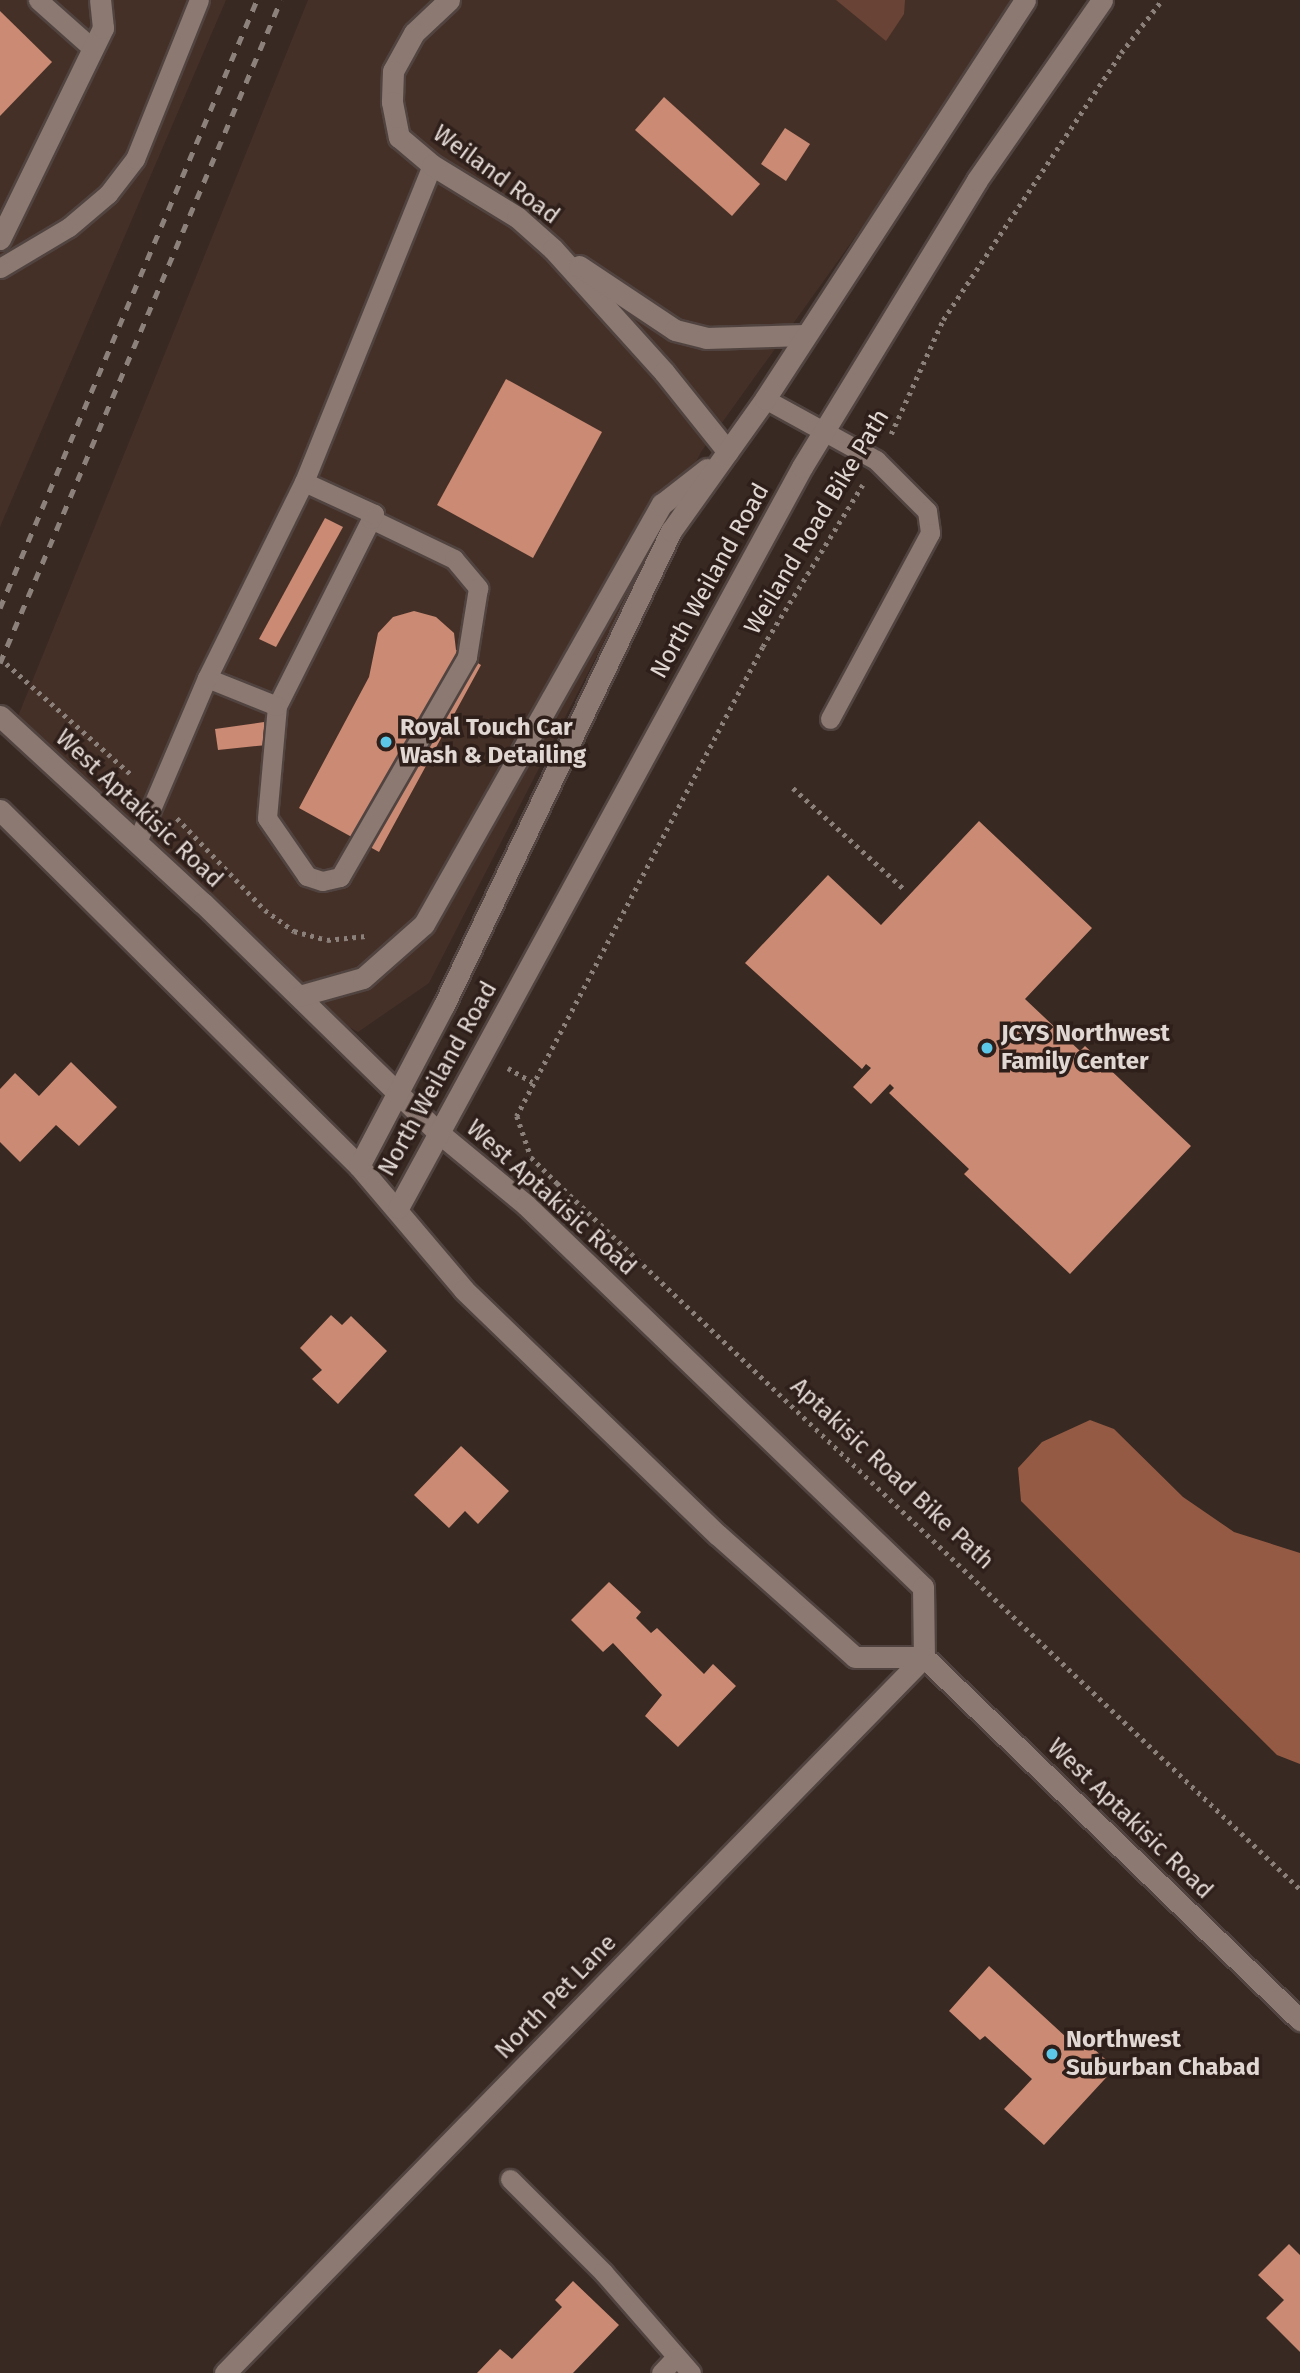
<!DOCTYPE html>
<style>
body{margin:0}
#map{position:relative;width:1300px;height:2373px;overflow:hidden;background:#382923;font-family:"Fira Sans",sans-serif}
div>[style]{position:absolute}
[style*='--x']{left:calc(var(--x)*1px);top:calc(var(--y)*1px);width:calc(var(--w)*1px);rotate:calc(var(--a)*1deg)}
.built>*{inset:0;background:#453028}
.green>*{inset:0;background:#694335}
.water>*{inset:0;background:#955a43}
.building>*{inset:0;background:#ca8a73}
.path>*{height:4.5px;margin-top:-2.25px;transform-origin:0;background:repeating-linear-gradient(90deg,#8c807b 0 3.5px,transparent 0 8.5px)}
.roads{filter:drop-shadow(2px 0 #514440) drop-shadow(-2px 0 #514440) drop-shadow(0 2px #514440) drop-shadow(0 -2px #514440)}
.lane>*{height:19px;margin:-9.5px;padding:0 9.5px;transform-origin:9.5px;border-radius:9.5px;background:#8b7972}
.street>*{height:21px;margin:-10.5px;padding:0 10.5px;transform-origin:10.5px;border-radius:10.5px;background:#8b7972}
.secondary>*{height:21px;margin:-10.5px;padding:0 10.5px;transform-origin:10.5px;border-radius:10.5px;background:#8b7972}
.rail>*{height:5px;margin-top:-2.5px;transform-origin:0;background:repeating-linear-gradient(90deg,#8d817c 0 9px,transparent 0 18px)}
.dots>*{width:19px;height:19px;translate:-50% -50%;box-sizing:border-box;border:4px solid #2e1f1a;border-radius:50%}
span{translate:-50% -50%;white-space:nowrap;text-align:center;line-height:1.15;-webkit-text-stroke:7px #2e1f1a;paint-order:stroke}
.street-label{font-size:24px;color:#e1d7d3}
.poi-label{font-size:24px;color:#e1d7d3;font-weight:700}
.left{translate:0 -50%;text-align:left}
</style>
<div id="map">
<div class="built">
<i style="clip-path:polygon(0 0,226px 0,0 527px)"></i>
<i style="clip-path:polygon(308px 0,1025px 0,701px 452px,429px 983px,358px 1032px,308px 1004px,10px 736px)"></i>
</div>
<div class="green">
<i style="clip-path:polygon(836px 0,905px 0,904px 14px,886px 41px)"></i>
</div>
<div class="water">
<i style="clip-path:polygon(1090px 1420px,1114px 1429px,1183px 1497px,1234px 1532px,1300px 1553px,1300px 1764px,1277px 1755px,1021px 1501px,1018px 1468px,1042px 1442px)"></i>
</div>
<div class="building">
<i style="clip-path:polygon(0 11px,52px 62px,0 116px)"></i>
<i style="clip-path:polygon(664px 97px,760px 184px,732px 216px,635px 130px)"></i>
<i style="clip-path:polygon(785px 128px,810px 144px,786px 181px,761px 164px)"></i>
<i style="clip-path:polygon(506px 379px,602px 432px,533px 558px,437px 505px)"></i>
<i style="clip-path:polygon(325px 518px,343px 527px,276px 647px,259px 639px)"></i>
<i style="clip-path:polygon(414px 611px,436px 617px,454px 633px,456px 650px,481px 665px,379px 852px,299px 808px,369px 677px,378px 633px,393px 617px)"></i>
<i style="clip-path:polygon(264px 722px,267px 745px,218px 750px,215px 729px)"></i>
<i style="clip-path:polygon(979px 821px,1092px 928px,1025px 999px,1080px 1051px,1085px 1046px,1191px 1146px,1070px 1274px,964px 1174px,969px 1169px,889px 1093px,894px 1088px,890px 1084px,871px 1104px,853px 1087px,871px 1068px,866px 1064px,862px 1069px,745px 963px,828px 875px,881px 925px)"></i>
<i style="clip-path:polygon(71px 1062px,117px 1107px,79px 1146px,56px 1125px,20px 1162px,0 1142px,0 1089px,15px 1073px,39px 1096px)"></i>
<i style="clip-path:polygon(331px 1315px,342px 1325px,351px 1316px,387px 1351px,338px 1404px,312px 1379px,322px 1370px,300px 1348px)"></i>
<i style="clip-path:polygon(461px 1446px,509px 1491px,478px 1524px,465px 1511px,449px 1528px,414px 1495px)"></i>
<i style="clip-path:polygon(609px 1582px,641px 1612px,636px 1618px,651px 1633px,657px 1628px,704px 1674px,713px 1664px,736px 1686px,678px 1747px,645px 1716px,662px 1695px,613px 1643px,603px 1652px,571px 1620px)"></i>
<i style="clip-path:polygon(989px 1966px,1066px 2037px,1073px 2030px,1115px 2068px,1044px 2145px,1004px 2109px,1032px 2079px,985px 2036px,980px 2040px,949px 2011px)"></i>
<i style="clip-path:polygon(1289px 2244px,1300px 2255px,1300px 2352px,1266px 2318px,1284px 2300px,1258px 2275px)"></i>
<i style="clip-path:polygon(573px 2281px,619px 2325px,573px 2373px,477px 2373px,500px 2349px,512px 2359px,562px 2307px,555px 2300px)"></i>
</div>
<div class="path">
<i style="--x:891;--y:434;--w:125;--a:-65.5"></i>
<i style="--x:943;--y:320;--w:321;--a:-56.3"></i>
<i style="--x:1121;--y:53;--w:67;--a:-52.3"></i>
<i style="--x:863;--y:485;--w:190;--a:121.7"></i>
<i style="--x:763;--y:647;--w:530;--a:117.68"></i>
<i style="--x:517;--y:1116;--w:43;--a:71.1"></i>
<i style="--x:531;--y:1157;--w:37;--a:45"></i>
<i style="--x:557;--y:1183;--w:1025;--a:43.54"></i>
<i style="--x:0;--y:658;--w:178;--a:41.6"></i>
<i style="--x:793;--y:788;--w:150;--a:42.3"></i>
<i style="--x:177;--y:818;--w:127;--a:46.3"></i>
<i style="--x:265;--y:910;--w:36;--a:36"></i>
<i style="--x:294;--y:931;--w:34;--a:15"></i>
<i style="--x:327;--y:940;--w:39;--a:-6"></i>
<i style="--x:508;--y:1068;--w:28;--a:30"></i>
</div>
<div class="roads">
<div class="lane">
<i style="--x:38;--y:0;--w:72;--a:41.6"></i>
<i style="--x:0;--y:268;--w:80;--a:-30.7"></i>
<i style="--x:69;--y:227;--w:51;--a:-40.2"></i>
<i style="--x:108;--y:194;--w:44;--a:-52.4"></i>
<i style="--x:135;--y:159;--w:171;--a:-68.1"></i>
<i style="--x:765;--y:399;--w:127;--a:28.8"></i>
<i style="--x:876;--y:460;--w:72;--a:45"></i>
<i style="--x:927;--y:511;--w:22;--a:82"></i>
<i style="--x:930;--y:533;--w:211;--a:118.3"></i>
<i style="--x:371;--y:519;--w:92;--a:25.7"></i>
<i style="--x:454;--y:559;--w:38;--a:50"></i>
<i style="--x:478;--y:588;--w:70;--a:99.1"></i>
<i style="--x:467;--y:657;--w:254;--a:120"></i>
<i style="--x:340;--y:877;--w:18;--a:167"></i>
<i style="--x:322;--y:881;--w:16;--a:-162"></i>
<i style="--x:307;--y:876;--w:70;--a:-124.6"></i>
<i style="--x:267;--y:818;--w:112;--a:-84.9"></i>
<i style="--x:277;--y:706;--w:209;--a:-63.3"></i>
<i style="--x:371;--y:519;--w:6;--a:-59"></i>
<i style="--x:374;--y:514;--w:77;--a:-155.4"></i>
<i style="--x:304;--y:482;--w:342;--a:-68"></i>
<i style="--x:207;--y:678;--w:75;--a:21.8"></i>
<i style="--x:137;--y:842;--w:178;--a:-66.9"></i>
<i style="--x:207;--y:678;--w:219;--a:-63.7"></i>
<i style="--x:510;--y:2179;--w:132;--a:45"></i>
<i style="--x:603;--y:2272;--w:134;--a:48.9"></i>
<i style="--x:661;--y:2373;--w:22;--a:-47"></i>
</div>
<div class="street">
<i style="--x:449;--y:0;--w:48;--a:136.7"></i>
<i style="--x:414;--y:33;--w:43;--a:118.9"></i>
<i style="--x:393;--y:71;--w:31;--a:92"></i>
<i style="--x:392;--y:102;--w:36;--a:79"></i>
<i style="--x:399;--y:137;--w:43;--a:40.3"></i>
<i style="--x:432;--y:165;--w:100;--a:31.5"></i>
<i style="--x:517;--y:217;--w:48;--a:41.6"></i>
<i style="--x:553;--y:249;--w:166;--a:47.9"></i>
<i style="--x:664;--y:372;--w:102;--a:51.3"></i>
<i style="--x:0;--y:239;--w:235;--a:-64"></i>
<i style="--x:103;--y:28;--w:28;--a:-96"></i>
<i style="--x:579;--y:266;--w:115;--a:33.7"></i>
<i style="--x:675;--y:330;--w:32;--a:14"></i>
<i style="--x:706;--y:338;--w:99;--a:-1.7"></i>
<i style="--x:225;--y:2373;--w:1001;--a:-45.69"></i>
</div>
<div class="secondary">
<i style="--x:0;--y:716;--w:276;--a:42.7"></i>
<i style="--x:203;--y:903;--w:330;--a:44.3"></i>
<i style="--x:439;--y:1133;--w:113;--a:39.6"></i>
<i style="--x:526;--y:1205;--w:551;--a:43.9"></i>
<i style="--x:923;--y:1587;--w:70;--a:89.2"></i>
<i style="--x:0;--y:810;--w:506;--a:44.76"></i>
<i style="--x:359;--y:1166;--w:162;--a:49.7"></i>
<i style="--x:464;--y:1290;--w:353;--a:44"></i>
<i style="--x:718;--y:1535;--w:183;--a:41.7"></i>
<i style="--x:855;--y:1657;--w:69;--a:0"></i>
<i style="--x:924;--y:1657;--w:523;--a:43.99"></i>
<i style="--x:299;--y:996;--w:66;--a:-15.7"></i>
<i style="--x:363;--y:978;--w:81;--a:-41.5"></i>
<i style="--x:424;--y:924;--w:483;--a:-60.5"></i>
<i style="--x:662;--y:504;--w:57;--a:-37.9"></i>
<i style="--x:359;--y:1166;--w:182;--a:-62.2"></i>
<i style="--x:444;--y:1005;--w:526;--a:-64.41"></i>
<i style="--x:671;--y:531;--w:162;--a:-54.5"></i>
<i style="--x:765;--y:399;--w:476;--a:-56.9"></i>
<i style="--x:398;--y:1208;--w:844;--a:-61.4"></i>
<i style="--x:802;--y:467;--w:336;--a:-58.6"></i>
<i style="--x:977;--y:180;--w:219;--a:-55.2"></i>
</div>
</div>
<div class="rail">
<i style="--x:0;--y:608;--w:660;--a:-67.09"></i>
<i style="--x:0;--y:663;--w:720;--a:-67.03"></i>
</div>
<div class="dots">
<i style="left:386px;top:742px;background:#5dc7e8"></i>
<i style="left:987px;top:1048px;background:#5dc7e8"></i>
<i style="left:1052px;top:2054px;background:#5dc7e8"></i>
</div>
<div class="street-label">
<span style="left:496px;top:175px;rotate:36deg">Weiland Road</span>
<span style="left:817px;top:522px;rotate:-59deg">Weiland Road Bike Path</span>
<span style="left:710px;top:581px;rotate:-61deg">North Weiland Road</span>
<span style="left:139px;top:809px;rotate:43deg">West Aptakisic Road</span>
<span style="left:438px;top:1079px;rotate:-61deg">North Weiland Road</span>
<span style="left:551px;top:1198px;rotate:42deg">West Aptakisic Road</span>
<span style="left:892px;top:1474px;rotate:43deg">Aptakisic Road Bike Path</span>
<span style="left:1130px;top:1819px;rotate:44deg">West Aptakisic Road</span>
<span style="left:556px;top:1997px;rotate:-46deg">North Pet Lane</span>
</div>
<div class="poi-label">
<span class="left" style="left:400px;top:742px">Royal Touch Car<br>Wash &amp; Detailing</span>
<span class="left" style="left:1001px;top:1048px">JCYS Northwest<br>Family Center</span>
<span class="left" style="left:1066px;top:2054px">Northwest<br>Suburban Chabad</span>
</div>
</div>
